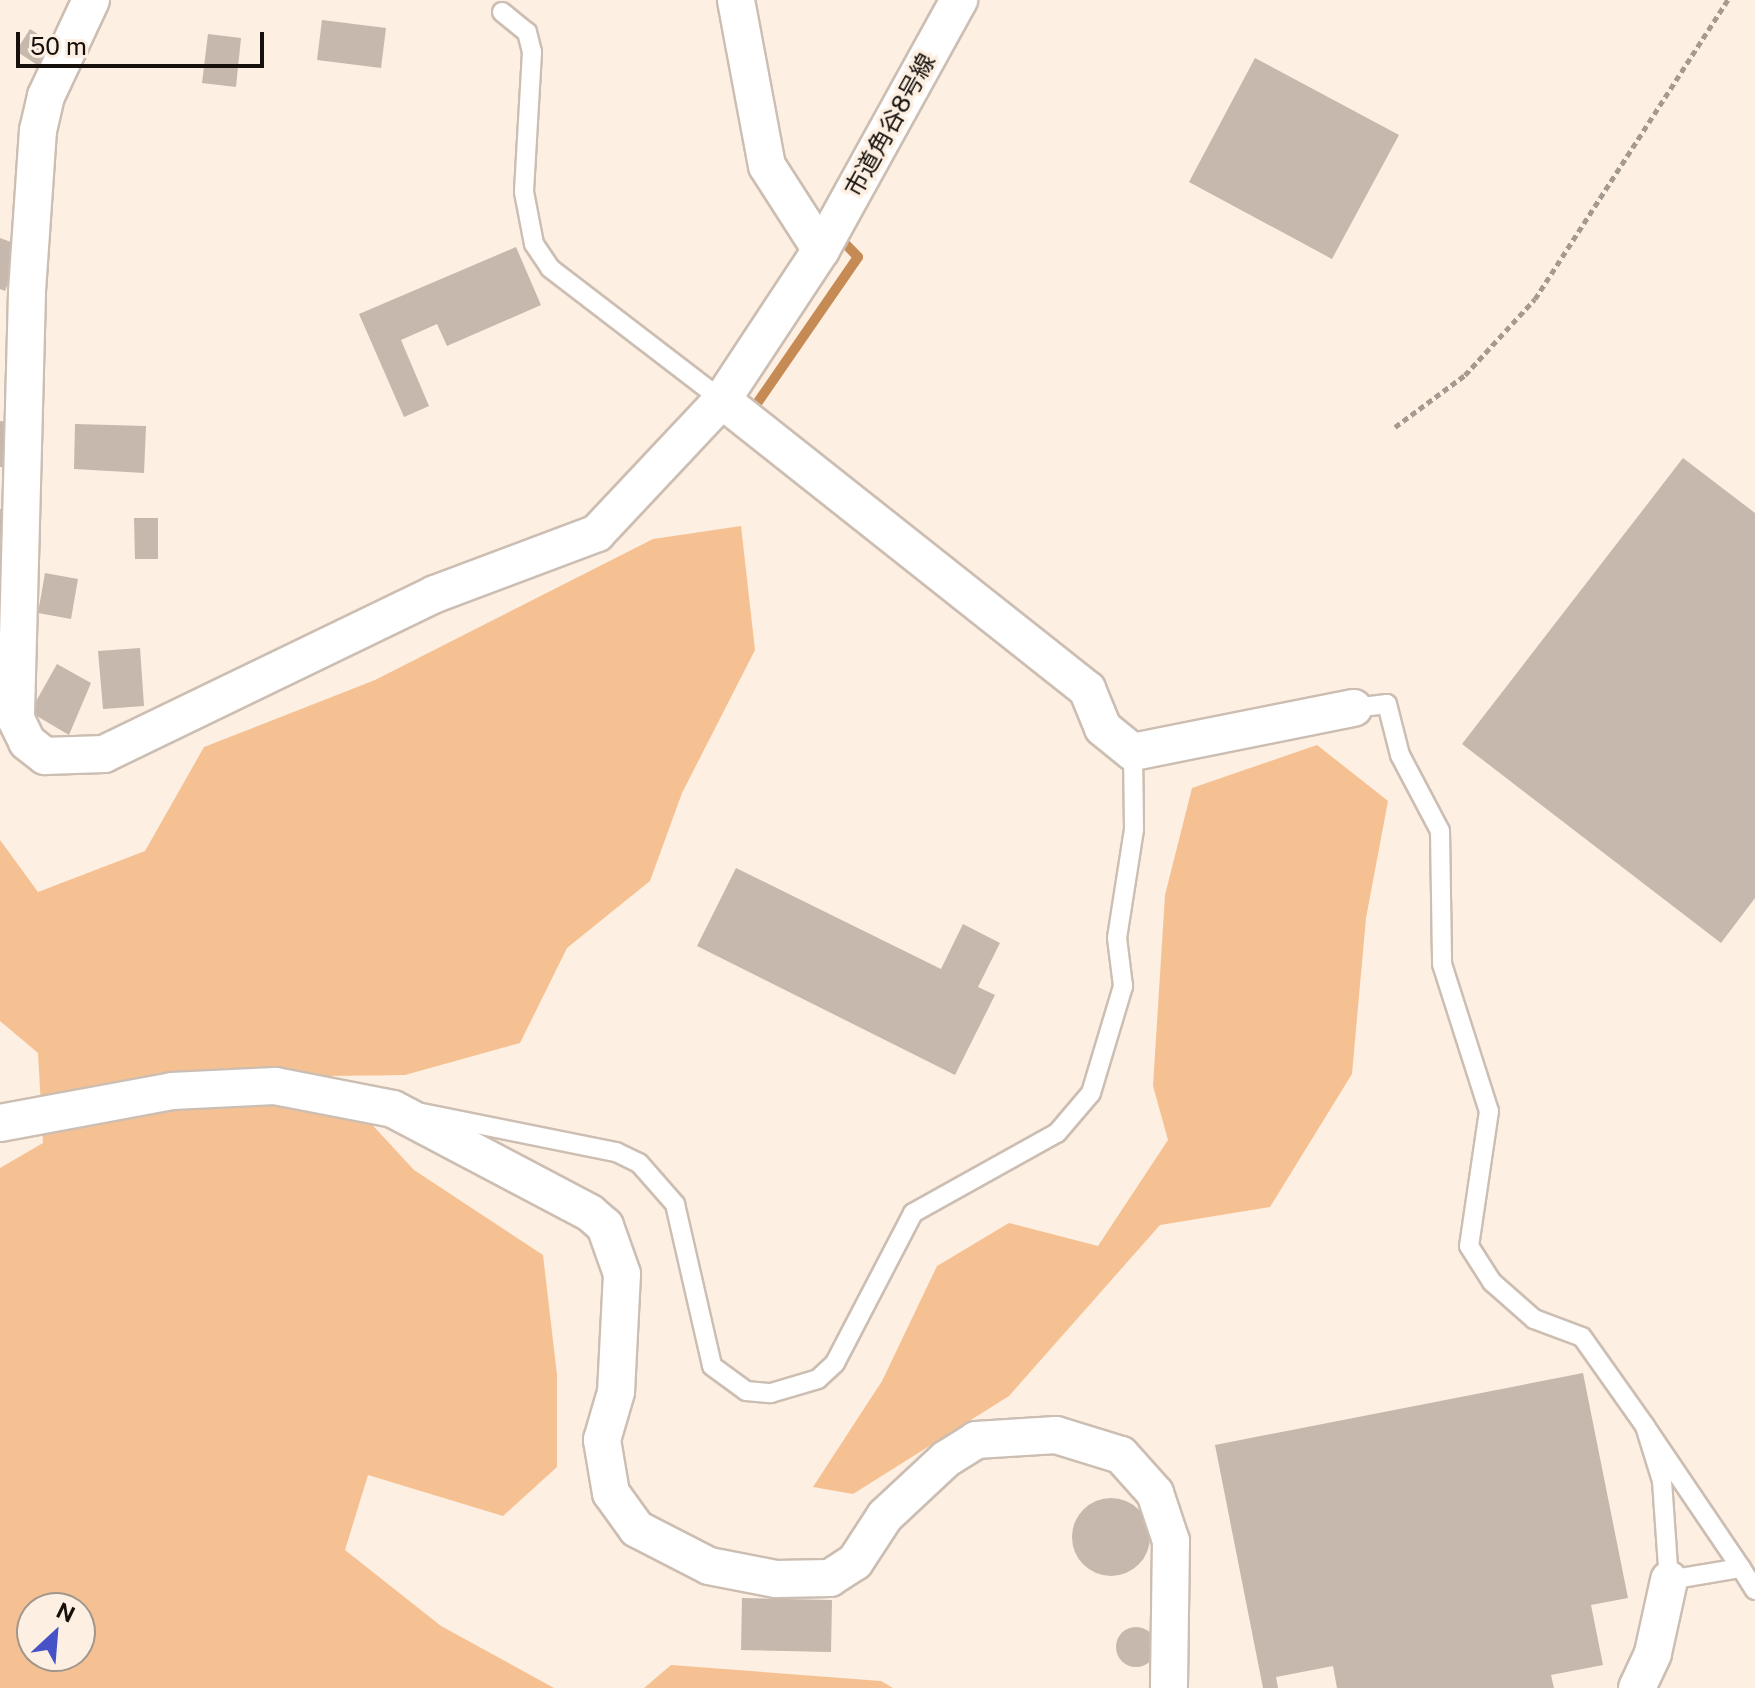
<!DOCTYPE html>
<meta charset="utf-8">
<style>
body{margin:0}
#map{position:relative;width:1755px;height:1688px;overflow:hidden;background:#fdefe2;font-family:"Public Sans","Noto Sans JP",sans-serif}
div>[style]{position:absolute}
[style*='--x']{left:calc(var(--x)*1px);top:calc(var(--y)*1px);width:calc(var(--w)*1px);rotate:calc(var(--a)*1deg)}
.green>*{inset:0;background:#f6c192}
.stream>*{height:10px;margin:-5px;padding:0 5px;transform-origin:5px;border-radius:5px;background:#c68b54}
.building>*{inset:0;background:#c6b8ac}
.round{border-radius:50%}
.path>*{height:5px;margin-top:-2.5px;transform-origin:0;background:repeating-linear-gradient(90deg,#a49a90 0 6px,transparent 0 10px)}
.roads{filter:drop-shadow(2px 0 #ccbeb2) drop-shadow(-2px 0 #ccbeb2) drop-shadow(0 2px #ccbeb2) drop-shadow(0 -2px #ccbeb2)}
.lane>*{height:18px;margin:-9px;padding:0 9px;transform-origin:9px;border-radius:9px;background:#fff}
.street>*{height:36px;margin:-18px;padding:0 18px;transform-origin:18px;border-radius:18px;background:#fff}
span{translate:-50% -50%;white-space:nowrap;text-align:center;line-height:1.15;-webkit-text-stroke:7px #fdefe2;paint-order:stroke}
.street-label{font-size:24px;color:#15100c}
.north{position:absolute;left:16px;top:1592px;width:80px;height:80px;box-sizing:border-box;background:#fdefe2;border:2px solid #a0968c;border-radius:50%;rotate:26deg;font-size:22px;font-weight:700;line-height:32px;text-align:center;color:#15100c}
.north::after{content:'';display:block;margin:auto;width:28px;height:36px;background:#4553c7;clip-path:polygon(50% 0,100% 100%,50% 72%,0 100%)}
.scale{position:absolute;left:16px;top:32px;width:248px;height:36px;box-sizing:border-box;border:4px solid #15100c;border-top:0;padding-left:10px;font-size:24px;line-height:28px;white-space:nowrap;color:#15100c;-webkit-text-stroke:6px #fdefe2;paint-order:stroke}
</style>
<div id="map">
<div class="green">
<i style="clip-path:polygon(evenodd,741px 526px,755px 650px,682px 793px,650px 881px,567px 948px,520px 1043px,405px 1075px,327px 1076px,414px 1170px,543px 1255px,557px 1375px,557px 1467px,503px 1516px,368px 1475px,345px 1550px,441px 1626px,554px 1688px,0 1688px,0 1168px,43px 1143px,38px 1053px,0 1021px,0 840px,38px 892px,145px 851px,204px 747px,375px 680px,653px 539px,741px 526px,32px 1608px,80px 1608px,80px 1656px,32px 1656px,32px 1608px)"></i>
<i style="clip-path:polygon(1317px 745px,1388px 801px,1366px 918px,1352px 1074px,1270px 1207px,1160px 1225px,1009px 1396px,853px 1494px,813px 1487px,882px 1381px,937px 1266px,1009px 1223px,1098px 1246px,1168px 1140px,1153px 1086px,1165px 895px,1192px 788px)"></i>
<i style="clip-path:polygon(671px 1665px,881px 1681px,893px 1688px,644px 1688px)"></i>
</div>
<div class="stream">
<i style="--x:758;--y:402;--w:176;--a:-55.4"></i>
<i style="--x:858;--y:257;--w:29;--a:-134"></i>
</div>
<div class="building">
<i style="clip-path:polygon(322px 20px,386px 28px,381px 68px,317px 60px)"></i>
<i style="clip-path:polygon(30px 29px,55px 45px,42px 68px,16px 51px)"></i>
<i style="clip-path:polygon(208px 34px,241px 38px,236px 87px,202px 83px)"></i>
<i style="clip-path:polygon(1255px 58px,1399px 135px,1332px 259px,1189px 182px)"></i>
<i style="clip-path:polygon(0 238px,22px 246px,5px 291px,0 289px)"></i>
<i style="clip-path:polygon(516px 247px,541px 305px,447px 346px,437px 324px,401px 340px,429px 406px,404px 417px,359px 314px)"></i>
<i style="clip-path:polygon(0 421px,9px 422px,5px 467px,0 467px)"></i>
<i style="clip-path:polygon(75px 424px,146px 426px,144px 473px,74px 469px)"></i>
<i style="clip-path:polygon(1683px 458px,1755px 513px,1755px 898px,1721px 943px,1462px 744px)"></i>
<i style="clip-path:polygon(0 509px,16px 509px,15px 538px,0 538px)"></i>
<i style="clip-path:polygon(134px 518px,158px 518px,158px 559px,135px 559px)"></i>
<i style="clip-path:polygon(45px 573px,78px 579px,71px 619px,38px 613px)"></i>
<i style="clip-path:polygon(140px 648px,144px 706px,103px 709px,98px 651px)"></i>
<i style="clip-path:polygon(57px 664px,91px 683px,69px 735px,30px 712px)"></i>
<i style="clip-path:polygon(736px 868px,941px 969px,963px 924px,1000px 943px,978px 987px,995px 995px,955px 1075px,697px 946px)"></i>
<i style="clip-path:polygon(1583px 1373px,1628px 1598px,1591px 1605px,1603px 1665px,1551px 1675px,1554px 1688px,1337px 1688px,1333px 1666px,1276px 1677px,1278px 1688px,1263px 1688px,1215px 1445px)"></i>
<i class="round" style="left:1072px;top:1498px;width:78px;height:78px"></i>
<i style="clip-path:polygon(742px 1598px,832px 1600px,831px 1652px,741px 1650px)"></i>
<i class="round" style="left:1116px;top:1627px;width:40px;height:40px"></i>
</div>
<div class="path">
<i style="--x:1395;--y:427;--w:87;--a:-36.6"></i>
<i style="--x:1465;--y:375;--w:103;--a:-47.4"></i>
<i style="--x:1535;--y:299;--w:356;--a:-57.2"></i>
</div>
<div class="roads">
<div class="lane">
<i style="--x:502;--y:12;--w:32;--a:39"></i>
<i style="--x:527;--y:32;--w:21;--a:76"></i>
<i style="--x:532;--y:52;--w:140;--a:93.3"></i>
<i style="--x:524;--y:192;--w:53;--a:79.1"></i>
<i style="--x:534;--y:244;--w:29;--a:56"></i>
<i style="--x:550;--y:268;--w:217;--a:37.5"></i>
<i style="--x:1354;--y:708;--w:33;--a:-7"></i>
<i style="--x:1387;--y:704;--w:53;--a:75.7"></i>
<i style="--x:1400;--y:755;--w:86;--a:62.2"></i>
<i style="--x:1440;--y:831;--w:133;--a:89.1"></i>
<i style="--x:1442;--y:964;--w:154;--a:72.3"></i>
<i style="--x:1489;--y:1111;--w:136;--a:98.4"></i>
<i style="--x:1469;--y:1246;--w:43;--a:57.4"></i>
<i style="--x:1492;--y:1282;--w:56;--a:41.4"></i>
<i style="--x:1534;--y:1319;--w:51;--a:20.6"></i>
<i style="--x:1582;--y:1337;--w:109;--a:54.7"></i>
<i style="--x:422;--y:1113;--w:198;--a:11.4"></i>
<i style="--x:616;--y:1152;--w:25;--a:26"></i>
<i style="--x:639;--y:1163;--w:55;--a:48.7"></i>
<i style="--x:675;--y:1204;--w:166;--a:77.1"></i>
<i style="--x:712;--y:1366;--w:42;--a:36.3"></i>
<i style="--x:746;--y:1391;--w:25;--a:5"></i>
<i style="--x:771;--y:1393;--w:49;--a:-16.6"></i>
<i style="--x:818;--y:1379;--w:23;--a:-43"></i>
<i style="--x:835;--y:1363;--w:169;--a:-62.5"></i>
<i style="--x:913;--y:1213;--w:165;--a:-29.1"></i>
<i style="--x:1057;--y:1133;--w:52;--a:-49.6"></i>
<i style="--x:1091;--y:1093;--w:112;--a:-73.3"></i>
<i style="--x:1123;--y:986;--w:48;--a:-97.1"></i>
<i style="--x:1117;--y:938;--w:109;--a:-81.1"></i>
<i style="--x:1134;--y:830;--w:78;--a:-90.7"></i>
<i style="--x:1741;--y:1568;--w:171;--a:-124.1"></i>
<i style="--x:1645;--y:1426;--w:58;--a:72.8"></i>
<i style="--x:1662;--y:1481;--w:99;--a:86"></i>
<i style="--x:1669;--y:1580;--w:73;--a:-9.5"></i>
<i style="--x:1741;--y:1568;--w:26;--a:58"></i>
</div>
<div class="street">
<i style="--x:91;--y:0;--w:106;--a:115.1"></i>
<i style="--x:46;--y:96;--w:35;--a:103"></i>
<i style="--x:38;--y:130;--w:163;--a:93.9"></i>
<i style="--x:27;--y:293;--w:426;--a:91.5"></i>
<i style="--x:16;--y:719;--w:25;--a:64"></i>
<i style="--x:27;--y:742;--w:23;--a:38"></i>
<i style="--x:45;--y:756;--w:59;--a:-1.9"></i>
<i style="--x:104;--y:754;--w:368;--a:-25.8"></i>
<i style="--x:435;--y:594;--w:173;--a:-20.6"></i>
<i style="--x:597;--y:533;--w:183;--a:-46.8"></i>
<i style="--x:722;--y:400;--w:466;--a:38.4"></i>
<i style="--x:1087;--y:689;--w:42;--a:67.7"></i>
<i style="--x:1103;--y:728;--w:38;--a:39"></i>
<i style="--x:1133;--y:752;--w:225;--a:-11.3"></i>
<i style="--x:821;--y:250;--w:286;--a:-61.1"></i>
<i style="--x:722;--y:400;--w:180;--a:-56.6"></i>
<i style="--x:821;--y:250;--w:100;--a:-122.7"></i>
<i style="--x:767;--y:166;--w:169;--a:-100.6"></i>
<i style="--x:0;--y:1123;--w:175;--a:-10.5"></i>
<i style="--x:172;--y:1091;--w:103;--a:-2.8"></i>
<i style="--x:275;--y:1086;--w:120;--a:11"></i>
<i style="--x:393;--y:1109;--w:223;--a:27.8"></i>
<i style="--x:590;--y:1213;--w:20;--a:41"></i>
<i style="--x:605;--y:1226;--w:51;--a:70.5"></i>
<i style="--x:622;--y:1274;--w:118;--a:92.9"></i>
<i style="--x:616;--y:1392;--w:50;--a:106.3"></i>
<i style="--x:602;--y:1440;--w:54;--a:80.4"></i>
<i style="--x:611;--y:1493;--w:44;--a:54.2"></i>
<i style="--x:637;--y:1529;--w:81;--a:27.2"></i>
<i style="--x:709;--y:1566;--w:68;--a:11"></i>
<i style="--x:776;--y:1579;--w:54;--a:-1.1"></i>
<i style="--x:830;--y:1578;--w:30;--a:-33"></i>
<i style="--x:855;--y:1562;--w:55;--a:-56.9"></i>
<i style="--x:885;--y:1516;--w:83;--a:-43.1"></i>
<i style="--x:946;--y:1459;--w:36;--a:-32"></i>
<i style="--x:976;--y:1440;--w:80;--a:-3.6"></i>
<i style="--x:1056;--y:1435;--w:68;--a:17.1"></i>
<i style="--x:1121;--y:1455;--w:51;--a:48.2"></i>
<i style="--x:1155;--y:1493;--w:51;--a:71.6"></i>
<i style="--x:1171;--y:1541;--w:147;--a:90.8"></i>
<i style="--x:1637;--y:1688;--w:38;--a:-65"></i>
<i style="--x:1653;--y:1653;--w:75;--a:-77.6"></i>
</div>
</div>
<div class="street-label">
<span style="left:890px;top:125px;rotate:-61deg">市道角谷8号線</span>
</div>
<div class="north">N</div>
<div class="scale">50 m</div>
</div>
